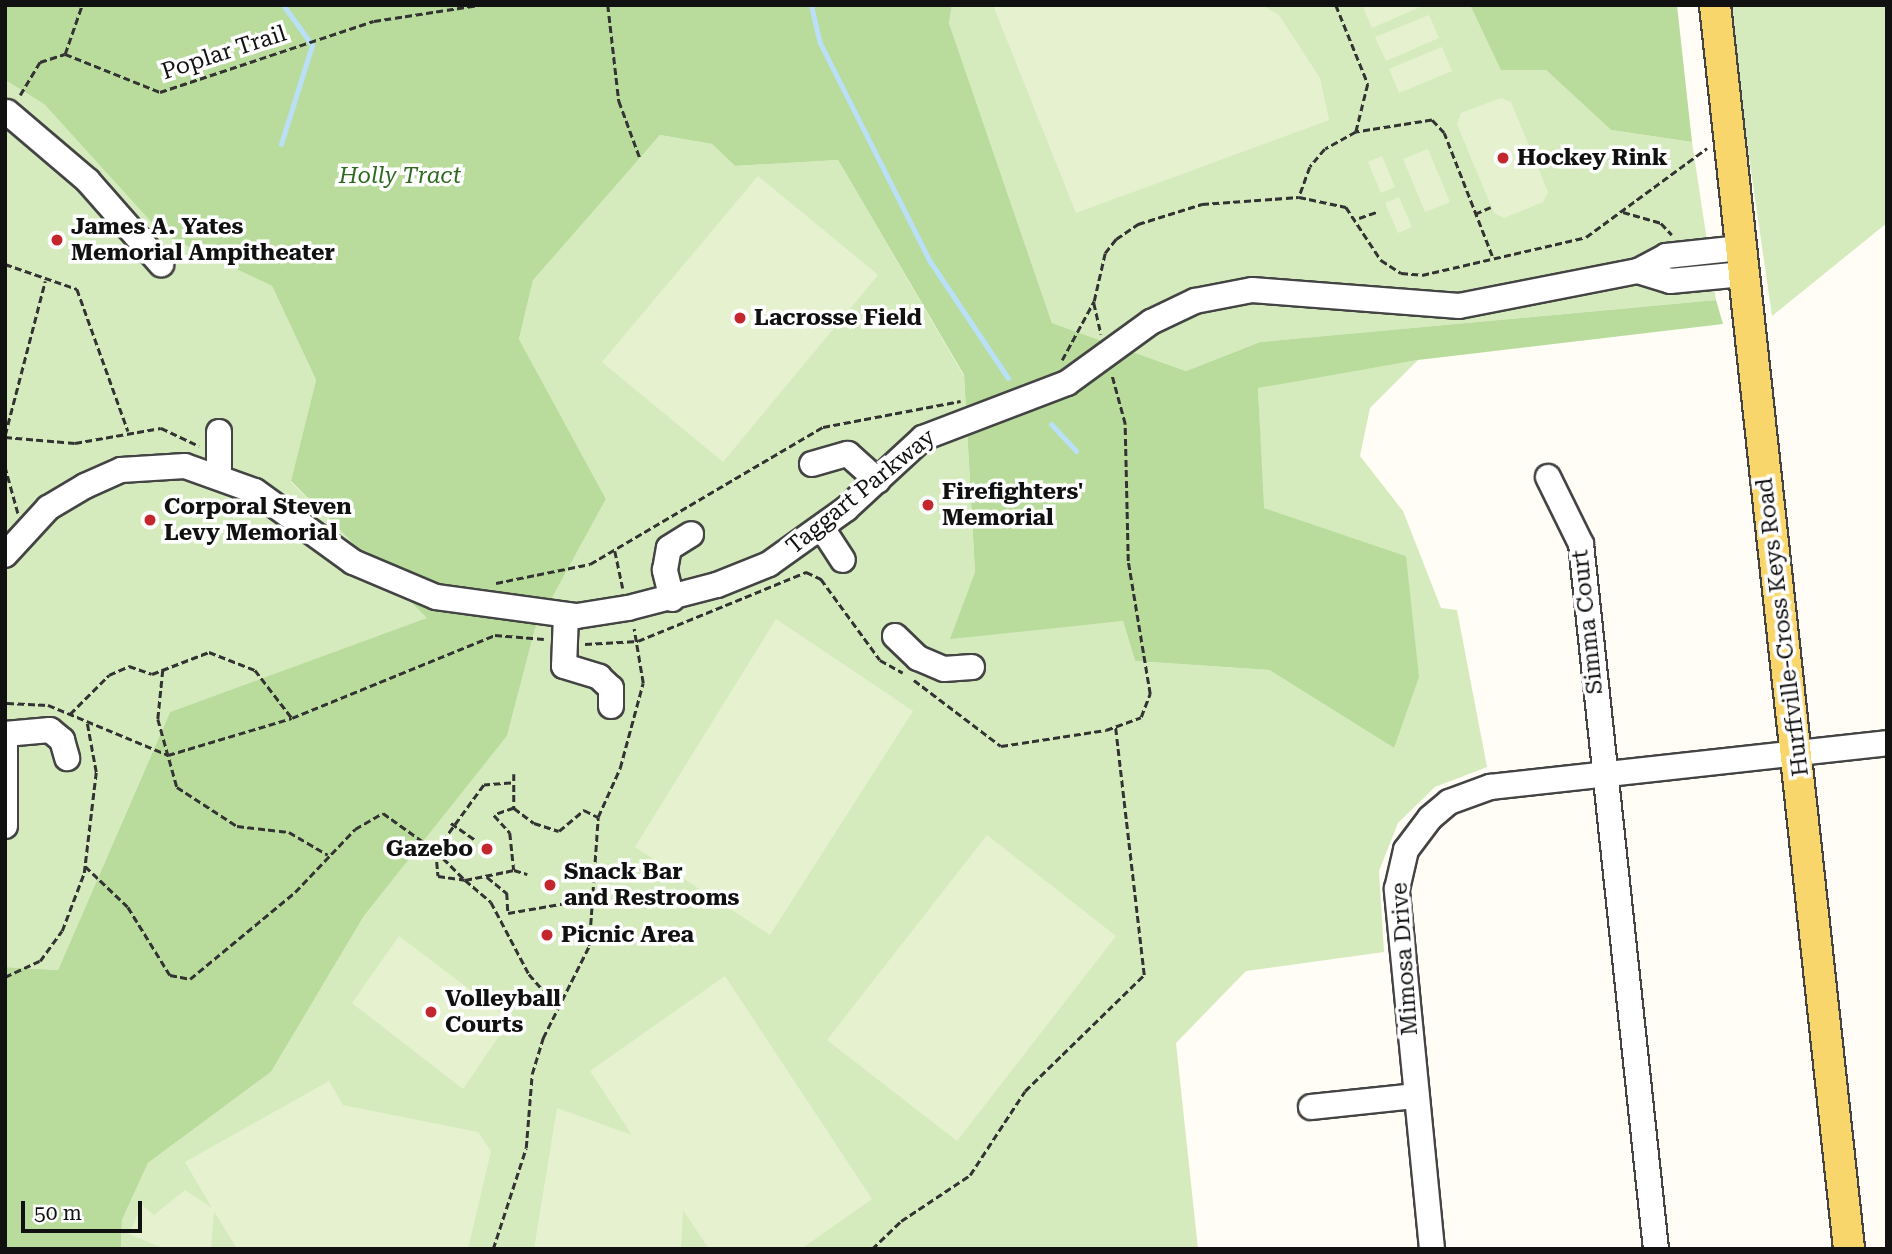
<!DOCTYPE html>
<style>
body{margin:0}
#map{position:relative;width:1892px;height:1254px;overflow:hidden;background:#fffdf5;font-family:"Roboto Serif",serif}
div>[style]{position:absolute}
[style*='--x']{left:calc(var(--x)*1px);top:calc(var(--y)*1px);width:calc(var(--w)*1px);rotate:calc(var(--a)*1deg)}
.green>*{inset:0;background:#d5ebbd}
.forest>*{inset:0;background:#b9dc9c}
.pitch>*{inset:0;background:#e6f2cf}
.stream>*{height:5px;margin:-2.5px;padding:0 2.5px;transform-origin:2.5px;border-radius:2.5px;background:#b9e0f7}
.path>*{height:2.5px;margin-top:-1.25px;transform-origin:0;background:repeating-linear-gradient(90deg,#333 0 7px,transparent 0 10.5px)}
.roads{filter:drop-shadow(2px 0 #444) drop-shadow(-2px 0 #444) drop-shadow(0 2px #444) drop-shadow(0 -2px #444)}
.minor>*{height:24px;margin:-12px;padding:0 12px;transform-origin:12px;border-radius:12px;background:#fff}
.major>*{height:30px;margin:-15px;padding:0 15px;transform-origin:15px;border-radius:15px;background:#f9d66b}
.dots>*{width:19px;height:19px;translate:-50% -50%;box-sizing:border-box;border:4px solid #fff;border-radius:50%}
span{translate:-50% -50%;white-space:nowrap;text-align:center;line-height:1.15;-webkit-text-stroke:7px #fff;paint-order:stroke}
.street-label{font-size:23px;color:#111}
.poi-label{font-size:23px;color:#111;font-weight:700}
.left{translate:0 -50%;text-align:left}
.right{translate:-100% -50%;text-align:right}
.park-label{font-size:23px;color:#2f6b1f;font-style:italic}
.frame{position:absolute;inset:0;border:7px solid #111;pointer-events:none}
.scale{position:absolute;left:21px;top:1201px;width:121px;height:32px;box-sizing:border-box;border:4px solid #111;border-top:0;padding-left:9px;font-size:21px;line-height:24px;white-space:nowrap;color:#111;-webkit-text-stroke:5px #fff;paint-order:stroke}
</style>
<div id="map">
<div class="green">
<i style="clip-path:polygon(952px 5px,1470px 5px,1501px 69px,1546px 70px,1611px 130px,1692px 142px,1716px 300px,1260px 342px,1186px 371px,1052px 323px,949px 23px)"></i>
<i style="clip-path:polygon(1727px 5px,1887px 5px,1887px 223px,1772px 316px)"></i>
<i style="clip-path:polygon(5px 80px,44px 104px,162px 234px,272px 286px,316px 380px,291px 482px,428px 618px,170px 712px,58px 970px,5px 967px)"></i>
<i style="clip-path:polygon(660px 135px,712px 144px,735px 166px,838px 160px,964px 376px,975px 572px,951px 638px,1123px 621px,1135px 661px,1269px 670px,1394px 748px,1406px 556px,1263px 508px,1258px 387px,1418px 360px,1370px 408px,1360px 456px,1403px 511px,1441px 608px,1457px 610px,1487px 767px,1435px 787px,1398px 823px,1379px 871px,1384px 952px,1246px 971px,1176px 1043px,1198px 1249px,121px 1249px,122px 1220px,148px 1163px,271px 1072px,364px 916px,507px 736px,535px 629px,606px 499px,519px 339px,533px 279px)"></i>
</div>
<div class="forest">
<i style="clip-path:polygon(5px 5px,952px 5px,949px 23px,1052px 323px,1186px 371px,1260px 342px,1716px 300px,1723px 324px,1418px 360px,1258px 388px,1264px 508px,1406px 556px,1419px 677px,1394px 748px,1269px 670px,1135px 661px,1123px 621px,950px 639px,975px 572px,964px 375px,838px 160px,735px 166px,712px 144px,660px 135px,533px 280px,519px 339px,606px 499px,535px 629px,507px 736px,364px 916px,271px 1072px,148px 1163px,122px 1220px,121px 1249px,5px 1249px,5px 967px,58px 970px,170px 712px,427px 618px,291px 481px,316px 380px,272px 286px,162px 234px,44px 104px,5px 80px)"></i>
<i style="clip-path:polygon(1470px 5px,1677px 5px,1692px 142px,1611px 130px,1546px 70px,1501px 70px)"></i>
</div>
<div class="pitch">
<i style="clip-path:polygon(993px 5px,1262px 5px,1279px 15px,1320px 78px,1329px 120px,1076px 213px)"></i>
<i style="clip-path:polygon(1362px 5px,1425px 5px,1372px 28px)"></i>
<i style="clip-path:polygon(1429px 15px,1439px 38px,1386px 61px,1375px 37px)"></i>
<i style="clip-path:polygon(1442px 47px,1452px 71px,1399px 93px,1389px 69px)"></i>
<i style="clip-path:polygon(1501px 98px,1511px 102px,1548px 192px,1543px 202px,1504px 218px,1494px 213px,1457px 124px,1461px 113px)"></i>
<i style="clip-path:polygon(1428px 149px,1450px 202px,1425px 212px,1403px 159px)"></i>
<i style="clip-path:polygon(1382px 156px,1395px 187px,1381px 193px,1368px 162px)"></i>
<i style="clip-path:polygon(758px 176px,878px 275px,723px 462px,602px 362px)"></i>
<i style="clip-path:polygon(1399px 197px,1412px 227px,1398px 233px,1385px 203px)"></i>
<i style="clip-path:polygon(776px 619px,913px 711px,770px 935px,635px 847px)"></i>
<i style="clip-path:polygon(987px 835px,1116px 936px,957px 1141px,827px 1040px)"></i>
<i style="clip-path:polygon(399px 936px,510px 1020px,463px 1089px,352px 1003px)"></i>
<i style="clip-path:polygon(725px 976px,872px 1199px,801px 1249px,709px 1249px,683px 1210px,681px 1249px,534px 1249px,557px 1108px,632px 1135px,590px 1071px)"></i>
<i style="clip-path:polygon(329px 1081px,343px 1105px,478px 1132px,491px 1151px,468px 1249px,237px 1249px,214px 1211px,211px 1249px,165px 1249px,129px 1234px,142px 1205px,154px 1215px,185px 1190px,212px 1208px,185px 1162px)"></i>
</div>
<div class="stream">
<i style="--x:811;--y:5;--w:39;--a:77"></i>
<i style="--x:820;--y:43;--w:243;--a:63.3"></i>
<i style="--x:929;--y:260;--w:142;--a:56.2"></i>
<i style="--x:281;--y:144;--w:104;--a:-72.6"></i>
<i style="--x:312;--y:45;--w:49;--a:-125.9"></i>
<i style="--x:1051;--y:424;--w:37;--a:47"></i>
</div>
<div class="path">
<i style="--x:608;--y:5;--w:97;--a:83.5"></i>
<i style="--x:619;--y:101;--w:61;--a:69.8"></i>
<i style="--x:1336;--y:5;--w:85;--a:67.9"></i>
<i style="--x:1368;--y:84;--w:49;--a:104"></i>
<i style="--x:65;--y:54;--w:52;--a:-70.9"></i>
<i style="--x:20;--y:95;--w:39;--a:-59"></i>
<i style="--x:40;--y:62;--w:26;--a:-18"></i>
<i style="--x:65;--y:54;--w:102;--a:21.8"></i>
<i style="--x:160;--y:92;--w:225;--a:-18.4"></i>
<i style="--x:374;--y:21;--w:106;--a:-8.7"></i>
<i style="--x:1623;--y:212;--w:40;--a:16"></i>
<i style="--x:1661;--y:223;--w:16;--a:47"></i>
<i style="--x:1475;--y:214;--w:17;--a:-24"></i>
<i style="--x:1359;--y:218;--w:18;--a:-19"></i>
<i style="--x:1492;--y:256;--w:132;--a:-111.3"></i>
<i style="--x:1444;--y:133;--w:18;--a:-133"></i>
<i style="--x:1432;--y:120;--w:77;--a:171"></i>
<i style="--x:1356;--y:132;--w:35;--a:151"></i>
<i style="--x:1325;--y:149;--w:23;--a:130"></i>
<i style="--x:1310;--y:167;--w:32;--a:110"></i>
<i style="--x:1299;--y:197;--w:48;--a:12"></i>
<i style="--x:1346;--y:207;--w:64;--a:56.6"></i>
<i style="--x:1381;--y:260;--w:24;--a:33"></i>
<i style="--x:1401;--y:273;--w:21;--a:5"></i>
<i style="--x:1422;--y:275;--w:168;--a:-13"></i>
<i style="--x:1586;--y:237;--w:150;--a:-36.3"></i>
<i style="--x:5;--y:264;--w:76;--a:19.1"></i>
<i style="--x:77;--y:289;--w:151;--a:70.2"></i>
<i style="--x:1094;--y:303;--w:32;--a:77"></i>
<i style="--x:1062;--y:360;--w:67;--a:-61.5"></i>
<i style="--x:1094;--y:301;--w:49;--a:-77.1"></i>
<i style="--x:1105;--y:253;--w:18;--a:-52"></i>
<i style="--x:1116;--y:239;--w:27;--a:-34"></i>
<i style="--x:1138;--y:224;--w:67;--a:-17.4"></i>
<i style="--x:1202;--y:204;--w:97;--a:-4.1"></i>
<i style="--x:5;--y:435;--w:159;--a:-75.4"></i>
<i style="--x:5;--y:437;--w:70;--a:4.9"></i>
<i style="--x:75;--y:443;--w:87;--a:-9.9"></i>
<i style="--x:161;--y:428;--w:42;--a:25.3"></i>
<i style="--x:5;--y:466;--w:49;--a:74.5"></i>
<i style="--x:615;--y:551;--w:38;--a:78"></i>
<i style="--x:496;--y:583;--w:96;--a:-11.4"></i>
<i style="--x:590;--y:564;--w:270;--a:-30.5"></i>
<i style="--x:823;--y:427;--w:140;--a:-10.7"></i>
<i style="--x:585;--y:644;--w:53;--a:-3.2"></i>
<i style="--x:638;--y:641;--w:182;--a:-22.3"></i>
<i style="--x:806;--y:572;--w:17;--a:25"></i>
<i style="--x:821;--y:579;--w:100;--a:53.9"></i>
<i style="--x:880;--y:660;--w:26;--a:29"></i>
<i style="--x:163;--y:670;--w:49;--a:95.8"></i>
<i style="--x:158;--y:719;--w:71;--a:74.4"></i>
<i style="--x:177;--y:787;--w:72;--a:33"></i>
<i style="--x:237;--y:826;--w:52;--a:6.6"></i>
<i style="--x:289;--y:832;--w:45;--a:30.5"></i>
<i style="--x:914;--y:680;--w:109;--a:37.2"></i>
<i style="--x:1001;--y:746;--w:106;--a:-8.7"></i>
<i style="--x:1106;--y:730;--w:37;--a:-20"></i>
<i style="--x:1141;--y:717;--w:25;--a:-69"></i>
<i style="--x:1150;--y:694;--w:135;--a:-99.4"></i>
<i style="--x:1128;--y:561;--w:137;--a:-91.3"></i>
<i style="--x:1125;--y:424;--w:50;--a:-105.2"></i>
<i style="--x:7;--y:703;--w:41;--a:2.8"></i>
<i style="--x:48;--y:705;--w:130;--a:22.6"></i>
<i style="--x:168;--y:755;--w:129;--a:-16.6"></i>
<i style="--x:292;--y:718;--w:219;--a:-22.2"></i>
<i style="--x:495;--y:635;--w:49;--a:4.7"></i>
<i style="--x:70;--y:714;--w:55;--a:-45"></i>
<i style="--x:109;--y:675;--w:22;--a:-24"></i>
<i style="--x:129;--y:666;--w:24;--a:19"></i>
<i style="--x:152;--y:674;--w:61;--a:-21.1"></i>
<i style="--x:209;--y:652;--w:49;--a:21.4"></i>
<i style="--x:255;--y:670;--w:61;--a:52.4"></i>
<i style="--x:514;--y:774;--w:34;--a:90"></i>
<i style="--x:514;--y:808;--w:25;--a:37"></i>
<i style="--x:534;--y:823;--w:26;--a:18"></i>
<i style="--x:559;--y:831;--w:33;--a:-40"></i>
<i style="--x:584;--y:810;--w:16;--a:27"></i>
<i style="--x:511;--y:783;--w:27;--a:176"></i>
<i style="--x:484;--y:785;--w:82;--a:126"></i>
<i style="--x:436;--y:851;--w:41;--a:45"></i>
<i style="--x:465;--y:880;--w:50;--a:-11.5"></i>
<i style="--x:514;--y:808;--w:21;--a:161"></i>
<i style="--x:494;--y:815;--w:24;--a:48"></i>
<i style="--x:510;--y:833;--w:37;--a:84"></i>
<i style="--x:514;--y:870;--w:14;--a:17"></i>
<i style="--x:451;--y:823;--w:29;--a:35"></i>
<i style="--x:85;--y:866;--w:59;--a:43.6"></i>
<i style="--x:128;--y:907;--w:80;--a:58.3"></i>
<i style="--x:170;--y:975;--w:20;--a:11"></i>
<i style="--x:190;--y:979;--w:136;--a:-39.6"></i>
<i style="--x:295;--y:892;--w:87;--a:-46.4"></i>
<i style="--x:355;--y:829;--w:32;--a:-30"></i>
<i style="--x:383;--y:813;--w:65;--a:35.6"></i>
<i style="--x:436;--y:851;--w:25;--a:85"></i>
<i style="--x:438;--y:876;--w:27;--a:8"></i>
<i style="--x:465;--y:880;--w:34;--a:40"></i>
<i style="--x:491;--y:902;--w:81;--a:62.2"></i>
<i style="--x:529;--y:974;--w:29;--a:49"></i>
<i style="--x:548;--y:996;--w:17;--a:21"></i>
<i style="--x:487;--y:877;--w:26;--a:39"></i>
<i style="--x:507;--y:893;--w:20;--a:87"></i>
<i style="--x:508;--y:913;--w:88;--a:-9.8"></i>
<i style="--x:5;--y:977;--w:38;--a:-25"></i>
<i style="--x:40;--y:961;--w:37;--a:-54"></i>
<i style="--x:62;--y:931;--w:62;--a:-69.2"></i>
<i style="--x:84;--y:873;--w:102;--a:-83.2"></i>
<i style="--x:96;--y:772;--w:50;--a:-100.4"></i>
<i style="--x:493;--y:1249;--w:106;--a:-71.9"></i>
<i style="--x:526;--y:1148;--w:74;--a:-85.4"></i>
<i style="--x:532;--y:1074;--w:38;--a:-73"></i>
<i style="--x:543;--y:1038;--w:103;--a:-63.4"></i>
<i style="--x:589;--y:946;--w:129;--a:-86"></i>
<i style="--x:598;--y:817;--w:54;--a:-65.8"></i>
<i style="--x:620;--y:768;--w:88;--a:-74.9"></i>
<i style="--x:643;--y:683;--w:55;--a:-99.5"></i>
<i style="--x:872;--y:1249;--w:40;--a:-44"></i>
<i style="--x:901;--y:1221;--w:83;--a:-33.7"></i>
<i style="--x:970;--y:1175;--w:100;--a:-56.8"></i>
<i style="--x:1025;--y:1091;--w:166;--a:-44.3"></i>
<i style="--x:1144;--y:975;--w:251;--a:-96.6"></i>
</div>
<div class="roads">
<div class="minor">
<i style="--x:7;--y:112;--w:106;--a:40.4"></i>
<i style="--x:88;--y:181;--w:111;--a:48.7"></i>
<i style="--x:1638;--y:271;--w:34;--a:17"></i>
<i style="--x:1670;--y:281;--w:73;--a:-5.5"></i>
<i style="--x:812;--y:464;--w:37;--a:-16"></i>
<i style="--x:848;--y:454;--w:40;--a:42"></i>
<i style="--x:219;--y:474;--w:42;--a:-90"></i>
<i style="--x:1548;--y:477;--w:75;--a:63.8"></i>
<i style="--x:1581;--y:544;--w:709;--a:83.93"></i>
<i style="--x:822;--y:528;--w:38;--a:57"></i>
<i style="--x:5;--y:555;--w:64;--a:-47.5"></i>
<i style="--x:48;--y:508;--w:43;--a:-30.7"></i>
<i style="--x:85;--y:486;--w:39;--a:-24"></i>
<i style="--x:121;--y:470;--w:64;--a:-3.6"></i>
<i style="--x:185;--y:466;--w:74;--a:19.7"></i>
<i style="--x:255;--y:491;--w:121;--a:35.9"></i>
<i style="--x:353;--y:562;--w:90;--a:22.9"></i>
<i style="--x:436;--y:597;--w:142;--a:7.7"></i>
<i style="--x:577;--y:616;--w:52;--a:-8.9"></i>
<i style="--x:628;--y:608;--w:92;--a:-14.5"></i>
<i style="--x:717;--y:585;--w:56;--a:-22"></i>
<i style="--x:769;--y:564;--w:95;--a:-35.5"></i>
<i style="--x:846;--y:509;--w:105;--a:-42.7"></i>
<i style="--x:923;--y:438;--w:154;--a:-20.9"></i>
<i style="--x:1067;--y:383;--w:104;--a:-36"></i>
<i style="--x:1151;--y:322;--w:49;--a:-25.5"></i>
<i style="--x:1195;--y:301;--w:58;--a:-10.9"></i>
<i style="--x:1252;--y:290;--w:208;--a:4.4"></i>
<i style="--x:1459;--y:306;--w:182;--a:-11.1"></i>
<i style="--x:1638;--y:271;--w:32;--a:-28"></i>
<i style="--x:1666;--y:256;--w:75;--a:-6.1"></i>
<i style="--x:672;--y:599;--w:30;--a:-104"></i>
<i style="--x:665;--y:570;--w:22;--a:-80"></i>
<i style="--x:669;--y:548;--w:26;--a:-32"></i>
<i style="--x:566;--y:615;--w:51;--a:92.2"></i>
<i style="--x:564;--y:666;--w:37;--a:17"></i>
<i style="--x:599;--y:677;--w:16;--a:43"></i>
<i style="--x:611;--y:688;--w:18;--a:90"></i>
<i style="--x:895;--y:636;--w:32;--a:44"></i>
<i style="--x:918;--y:658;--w:28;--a:23"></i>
<i style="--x:944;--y:669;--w:28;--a:-4"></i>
<i style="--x:5;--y:734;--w:45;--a:-5.1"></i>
<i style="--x:50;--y:730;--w:16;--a:40"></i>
<i style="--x:62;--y:740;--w:19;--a:74"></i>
<i style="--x:5;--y:746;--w:80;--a:90"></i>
<i style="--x:1311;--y:1107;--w:106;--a:-6"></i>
<i style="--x:1432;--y:1249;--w:362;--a:-95.6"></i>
<i style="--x:1397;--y:889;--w:40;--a:-77"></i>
<i style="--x:1406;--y:850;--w:40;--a:-53"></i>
<i style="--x:1430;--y:818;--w:25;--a:-40"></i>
<i style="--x:1449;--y:802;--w:44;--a:-20.1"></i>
<i style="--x:1490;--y:787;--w:399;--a:-6.3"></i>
</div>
<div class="major">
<i style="--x:1715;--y:5;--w:1251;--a:83.85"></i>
</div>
</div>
<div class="dots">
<i style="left:1503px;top:158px;background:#c4262e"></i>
<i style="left:57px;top:240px;background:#c4262e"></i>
<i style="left:740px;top:318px;background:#c4262e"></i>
<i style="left:928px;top:505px;background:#c4262e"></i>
<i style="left:150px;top:520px;background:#c4262e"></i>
<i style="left:487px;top:849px;background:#c4262e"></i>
<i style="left:550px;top:885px;background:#c4262e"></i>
<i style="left:547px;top:935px;background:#c4262e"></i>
<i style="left:431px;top:1012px;background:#c4262e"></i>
</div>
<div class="street-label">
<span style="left:224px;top:53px;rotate:-18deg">Poplar Trail</span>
<span style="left:861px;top:492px;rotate:-39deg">Taggart Parkway</span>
<span style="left:1588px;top:622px;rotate:-96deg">Simma Court</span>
<span style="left:1783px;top:627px;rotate:-97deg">Hurffville-Cross Keys Road</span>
<span style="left:1405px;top:959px;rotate:-94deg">Mimosa Drive</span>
</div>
<div class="poi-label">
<span class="left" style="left:1517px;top:158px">Hockey Rink</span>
<span class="left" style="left:71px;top:240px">James A. Yates<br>Memorial Ampitheater</span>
<span class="left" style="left:754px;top:318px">Lacrosse Field</span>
<span class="left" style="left:942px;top:505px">Firefighters'<br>Memorial</span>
<span class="left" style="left:164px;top:520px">Corporal Steven<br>Levy Memorial</span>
<span class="right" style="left:473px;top:849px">Gazebo</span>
<span class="left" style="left:564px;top:885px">Snack Bar<br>and Restrooms</span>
<span class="left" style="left:561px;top:935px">Picnic Area</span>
<span class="left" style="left:445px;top:1012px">Volleyball<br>Courts</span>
</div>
<div class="park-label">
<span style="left:400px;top:176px">Holly Tract</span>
</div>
<div class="frame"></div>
<div class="scale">50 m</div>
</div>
